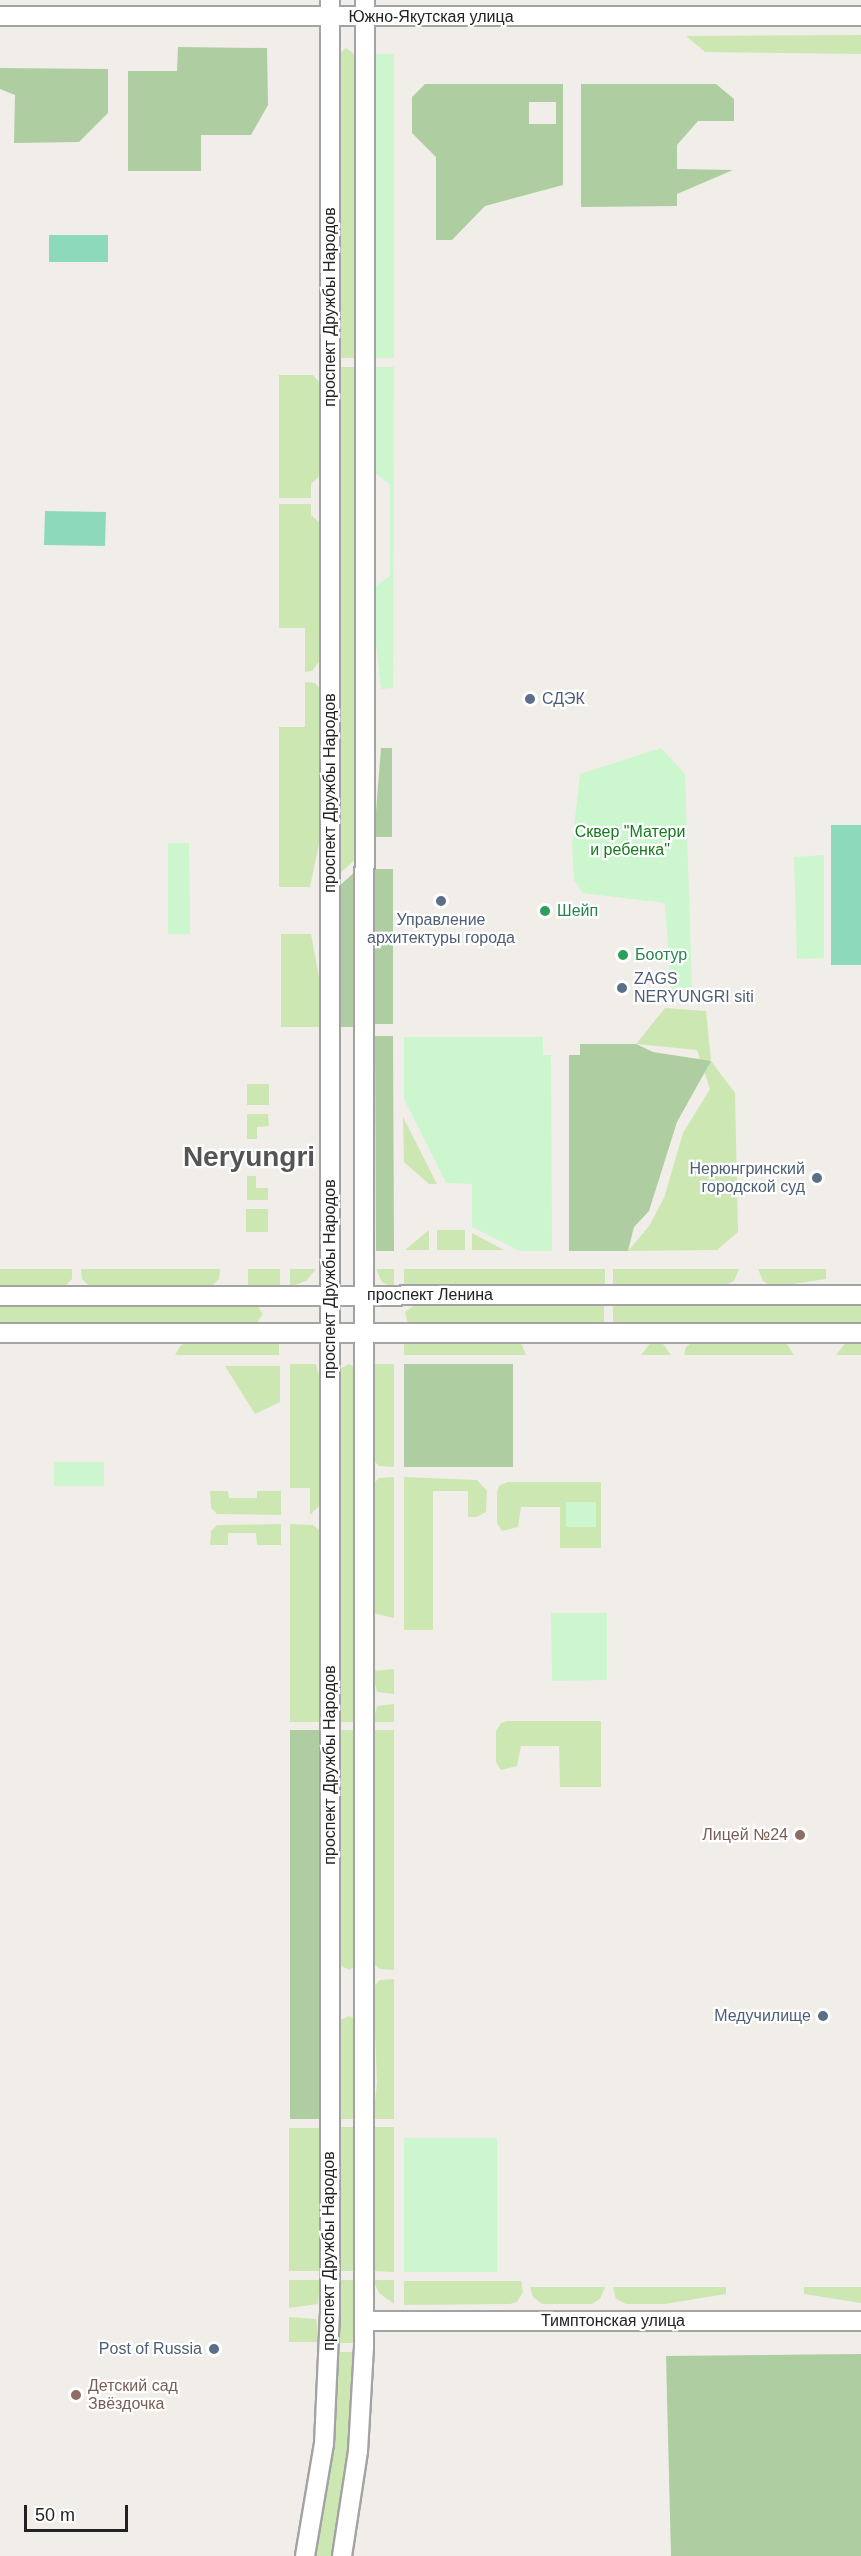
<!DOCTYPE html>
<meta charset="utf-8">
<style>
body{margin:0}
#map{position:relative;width:861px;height:2556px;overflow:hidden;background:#f1eee9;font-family:Helvetica,sans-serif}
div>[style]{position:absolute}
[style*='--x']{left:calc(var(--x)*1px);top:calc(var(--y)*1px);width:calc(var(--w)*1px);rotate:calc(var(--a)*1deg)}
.grass>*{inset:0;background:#cde7b3}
.forest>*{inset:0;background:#aecda1}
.park>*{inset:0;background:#cbf6ce}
.pitch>*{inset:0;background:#8ddabb}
.roads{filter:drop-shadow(2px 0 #a3a3a3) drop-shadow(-2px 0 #a3a3a3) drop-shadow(0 2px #a3a3a3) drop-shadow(0 -2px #a3a3a3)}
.minor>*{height:18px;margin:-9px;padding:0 9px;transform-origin:9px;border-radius:9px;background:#fff}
.dots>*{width:16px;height:16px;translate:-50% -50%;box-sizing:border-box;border:3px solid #fff;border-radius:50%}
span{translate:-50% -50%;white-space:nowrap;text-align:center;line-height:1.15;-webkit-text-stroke:4.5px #fff;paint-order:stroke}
.street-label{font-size:16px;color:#222}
.service-label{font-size:16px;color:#4e5e75}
.left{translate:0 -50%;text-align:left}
.right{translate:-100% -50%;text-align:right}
.park-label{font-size:16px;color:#147b1c}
.leisure-label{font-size:16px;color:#27864d}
.education-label{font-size:16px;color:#785e54}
.town-label{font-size:28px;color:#555;font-weight:700}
.scale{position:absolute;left:24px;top:2505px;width:104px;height:27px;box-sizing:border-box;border:3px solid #222;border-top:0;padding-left:8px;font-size:18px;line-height:21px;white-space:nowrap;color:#222;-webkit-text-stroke:4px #fff;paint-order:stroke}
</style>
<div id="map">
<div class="grass">
<i style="clip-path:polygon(861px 35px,861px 54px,705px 52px,686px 36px)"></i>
<i style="clip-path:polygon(346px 48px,356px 55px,356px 358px,338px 358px,338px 55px)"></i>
<i style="clip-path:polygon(338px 367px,356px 367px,356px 859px,338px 875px)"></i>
<i style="clip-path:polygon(279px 375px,313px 375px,321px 384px,321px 475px,311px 484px,311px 498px,279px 498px)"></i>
<i style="clip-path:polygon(279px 504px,311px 504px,311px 515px,321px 524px,321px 659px,312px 671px,305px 672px,305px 628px,279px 628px)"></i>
<i style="clip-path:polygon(305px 682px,315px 683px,321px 690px,321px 834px,310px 887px,279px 887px,279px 727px,305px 727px)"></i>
<i style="clip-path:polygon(281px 934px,311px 934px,322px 993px,322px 1027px,281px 1027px)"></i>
<i style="clip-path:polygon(665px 1008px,706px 1011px,711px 1061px,735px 1093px,738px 1232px,717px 1250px,628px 1251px,649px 1226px,664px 1198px,683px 1133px,710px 1089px,697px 1050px,636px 1044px)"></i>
<i style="clip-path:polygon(247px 1084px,269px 1084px,269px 1105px,247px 1105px)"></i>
<i style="clip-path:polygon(247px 1114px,268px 1114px,269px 1126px,257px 1127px,257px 1139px,247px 1139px)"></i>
<i style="clip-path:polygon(403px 1117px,437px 1184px,429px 1184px,404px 1162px)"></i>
<i style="clip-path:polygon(247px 1176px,256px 1176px,256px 1188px,268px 1188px,268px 1200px,247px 1200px)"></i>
<i style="clip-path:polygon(246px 1209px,268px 1209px,268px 1232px,246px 1232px)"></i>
<i style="clip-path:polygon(429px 1230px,429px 1250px,405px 1250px)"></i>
<i style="clip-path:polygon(437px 1230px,465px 1230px,465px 1250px,437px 1250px)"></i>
<i style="clip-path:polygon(472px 1233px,504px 1250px,472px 1250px)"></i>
<i style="clip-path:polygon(0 1269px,72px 1269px,72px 1279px,64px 1287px,0 1288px)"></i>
<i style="clip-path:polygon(81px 1269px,220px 1269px,219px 1279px,211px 1287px,90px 1287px,82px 1279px)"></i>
<i style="clip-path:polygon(248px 1269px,280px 1269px,280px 1288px,248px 1288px)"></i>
<i style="clip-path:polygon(290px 1269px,316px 1269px,306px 1281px,290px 1287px)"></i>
<i style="clip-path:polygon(376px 1269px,394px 1269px,394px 1288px,382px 1282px)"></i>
<i style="clip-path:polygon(404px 1269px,605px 1269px,605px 1288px,404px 1288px)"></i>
<i style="clip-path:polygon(613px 1269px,739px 1269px,734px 1281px,722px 1287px,613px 1287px)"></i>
<i style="clip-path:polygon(758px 1269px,826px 1269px,826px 1279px,773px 1287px,763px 1281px)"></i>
<i style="clip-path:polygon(0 1304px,256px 1304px,263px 1314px,256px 1324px,0 1325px)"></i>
<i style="clip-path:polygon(416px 1304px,604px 1304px,604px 1325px,416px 1325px,407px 1321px,405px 1312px)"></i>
<i style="clip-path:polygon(613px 1304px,840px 1304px,861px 1306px,861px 1325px,613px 1325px)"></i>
<i style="clip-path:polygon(404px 1341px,515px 1341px,522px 1345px,526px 1355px,404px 1355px)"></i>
<i style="clip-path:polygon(652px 1341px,663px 1344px,671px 1355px,641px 1355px)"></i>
<i style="clip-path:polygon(785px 1341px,794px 1355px,684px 1355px,686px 1347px,693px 1342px)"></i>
<i style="clip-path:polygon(847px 1341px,861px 1341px,861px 1355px,836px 1355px)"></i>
<i style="clip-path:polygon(189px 1342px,279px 1342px,279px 1355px,175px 1355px,181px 1345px)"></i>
<i style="clip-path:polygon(290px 1364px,316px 1364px,321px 1383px,321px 1504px,310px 1515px,310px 1488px,290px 1488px)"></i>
<i style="clip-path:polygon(349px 1364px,355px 1367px,357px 1722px,338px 1722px,338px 1370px)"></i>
<i style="clip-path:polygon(372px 1364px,394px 1364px,394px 1467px,379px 1466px,373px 1460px)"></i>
<i style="clip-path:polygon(225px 1366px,280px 1366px,280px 1402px,255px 1414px)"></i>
<i style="clip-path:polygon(394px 1477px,394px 1618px,372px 1613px,373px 1484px,379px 1478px)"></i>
<i style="clip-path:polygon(404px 1477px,477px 1480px,487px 1491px,486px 1512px,477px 1517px,468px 1517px,468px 1491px,433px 1491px,433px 1630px,404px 1630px)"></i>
<i style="clip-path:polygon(507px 1482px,601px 1482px,601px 1548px,560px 1548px,560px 1507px,521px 1507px,518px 1527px,502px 1531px,497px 1523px,497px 1492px,499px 1486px)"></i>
<i style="clip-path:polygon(210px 1491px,228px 1491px,229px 1498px,257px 1498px,257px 1491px,281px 1491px,281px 1515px,217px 1514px,211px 1508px)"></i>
<i style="clip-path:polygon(281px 1524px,281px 1545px,257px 1545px,256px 1533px,228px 1533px,228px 1545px,210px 1545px,211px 1531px,217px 1525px)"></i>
<i style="clip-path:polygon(290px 1524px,313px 1525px,320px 1531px,321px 1722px,290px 1722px)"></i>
<i style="clip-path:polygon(394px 1669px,394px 1694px,377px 1692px,372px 1671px)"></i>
<i style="clip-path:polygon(394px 1704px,394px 1722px,373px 1722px,377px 1706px)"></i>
<i style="clip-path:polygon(507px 1721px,601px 1721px,601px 1787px,560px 1787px,559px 1746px,521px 1746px,517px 1766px,501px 1770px,496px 1762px,496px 1731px,501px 1723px)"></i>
<i style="clip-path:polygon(338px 1730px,357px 1730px,356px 1966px,349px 1970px,338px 1964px)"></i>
<i style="clip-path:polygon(373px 1730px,394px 1730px,394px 1970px,380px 1969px,373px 1963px)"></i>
<i style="clip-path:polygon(394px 1979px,394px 2119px,373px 2119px,377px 2083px,373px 1987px,380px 1980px)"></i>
<i style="clip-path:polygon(349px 2016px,356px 2019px,357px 2119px,338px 2119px,338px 2021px)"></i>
<i style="clip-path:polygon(338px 2127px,357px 2127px,357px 2271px,337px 2271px)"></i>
<i style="clip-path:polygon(373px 2127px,394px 2127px,394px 2272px,373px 2271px)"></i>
<i style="clip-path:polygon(289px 2128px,321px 2128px,320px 2271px,289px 2271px)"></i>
<i style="clip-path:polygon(289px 2280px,320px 2280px,318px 2304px,289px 2308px)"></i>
<i style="clip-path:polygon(337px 2280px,357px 2280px,356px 2343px,337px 2343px)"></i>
<i style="clip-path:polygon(373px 2280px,394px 2280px,394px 2304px,379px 2293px)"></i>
<i style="clip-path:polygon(404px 2281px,521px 2281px,523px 2292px,517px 2302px,510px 2304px,404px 2305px)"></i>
<i style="clip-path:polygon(530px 2287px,605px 2287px,600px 2299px,592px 2304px,542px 2304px,533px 2297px)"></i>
<i style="clip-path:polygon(613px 2287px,726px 2287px,726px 2294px,665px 2304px,626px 2304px,616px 2299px)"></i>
<i style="clip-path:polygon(804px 2287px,861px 2287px,861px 2303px,804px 2294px)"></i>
<i style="clip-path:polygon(289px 2317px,316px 2319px,320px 2342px,289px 2342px)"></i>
<i style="clip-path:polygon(337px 2352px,356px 2352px,350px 2446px,333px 2556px,314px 2556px)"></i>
</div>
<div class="forest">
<i style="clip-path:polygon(178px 47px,267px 48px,268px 105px,251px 135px,201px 135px,201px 171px,128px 171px,128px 71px,177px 71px)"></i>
<i style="clip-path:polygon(0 68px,108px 69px,108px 113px,79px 142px,14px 143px,15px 95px,0 89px)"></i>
<i style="clip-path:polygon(evenodd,425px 84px,563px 84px,563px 185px,485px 206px,452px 240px,436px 240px,436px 157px,412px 133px,412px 97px,425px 84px,529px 102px,556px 102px,556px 124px,529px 124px,529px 102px)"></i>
<i style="clip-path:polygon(581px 84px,716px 84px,734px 99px,734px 121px,698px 121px,677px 145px,677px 169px,733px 170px,677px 194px,677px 206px,581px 207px)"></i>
<i style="clip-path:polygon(381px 748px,392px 748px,392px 837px,374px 837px)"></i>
<i style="clip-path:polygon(375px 869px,393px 869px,393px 1024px,375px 1024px)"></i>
<i style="clip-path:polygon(356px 871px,356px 1027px,338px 1027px,338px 887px)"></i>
<i style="clip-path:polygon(375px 1036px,393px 1036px,394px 1251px,376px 1251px)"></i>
<i style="clip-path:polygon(580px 1044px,636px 1044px,653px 1052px,711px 1061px,677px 1122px,649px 1211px,634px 1227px,628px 1251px,569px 1251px,569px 1055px,580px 1055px)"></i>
<i style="clip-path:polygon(404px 1364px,513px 1364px,513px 1467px,404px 1467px)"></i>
<i style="clip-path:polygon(290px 1730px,321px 1730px,321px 2119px,290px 2119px)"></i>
<i style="clip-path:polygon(861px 2354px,861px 2556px,671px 2556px,666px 2356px)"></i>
</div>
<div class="park">
<i style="clip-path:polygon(373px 54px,394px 54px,394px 358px,374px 358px)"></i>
<i style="clip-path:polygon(374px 367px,394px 367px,393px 688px,381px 689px,373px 617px,373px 588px,390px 576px,390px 485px,373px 471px)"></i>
<i style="clip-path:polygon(661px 748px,685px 774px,692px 987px,671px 991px,665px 903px,583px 893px,574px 880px,572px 845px,580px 774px)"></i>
<i style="clip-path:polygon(168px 843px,189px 843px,190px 934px,168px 934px)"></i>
<i style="clip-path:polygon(824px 855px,824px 958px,797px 959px,794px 857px)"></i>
<i style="clip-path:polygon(404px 1037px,543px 1037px,543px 1055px,551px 1055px,552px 1251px,520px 1251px,472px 1227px,472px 1184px,446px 1183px,404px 1099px)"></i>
<i style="clip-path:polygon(54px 1462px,104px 1462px,104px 1486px,54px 1486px)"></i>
<i style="clip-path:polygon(566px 1502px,596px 1502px,596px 1527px,566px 1527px)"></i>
<i style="clip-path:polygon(551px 1613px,607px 1613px,607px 1680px,552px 1681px)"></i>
<i style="clip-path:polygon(404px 2138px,497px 2138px,497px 2272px,404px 2272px)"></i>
</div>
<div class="pitch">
<i style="clip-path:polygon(49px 235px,108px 235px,108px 262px,49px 262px)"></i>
<i style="clip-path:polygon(45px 511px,106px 512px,105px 546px,44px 545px)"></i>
<i style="clip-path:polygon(831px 825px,861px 825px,861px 965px,831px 965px)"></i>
</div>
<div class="roads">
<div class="minor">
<i style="--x:0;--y:16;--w:861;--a:0"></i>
<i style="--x:0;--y:1296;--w:861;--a:-0.07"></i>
<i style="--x:0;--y:1333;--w:861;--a:0"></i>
<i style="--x:365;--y:2321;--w:496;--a:0"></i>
<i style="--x:305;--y:2556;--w:114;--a:-80.4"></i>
<i style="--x:324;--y:2444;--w:131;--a:-87.4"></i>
<i style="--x:330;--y:2313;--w:2313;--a:-90"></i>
<i style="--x:342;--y:2556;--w:106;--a:-81.3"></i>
<i style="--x:358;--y:2451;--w:104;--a:-86.7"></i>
<i style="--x:364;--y:2347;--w:2347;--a:-89.98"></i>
</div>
</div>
<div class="dots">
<i style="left:530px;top:699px;background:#5c6f8a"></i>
<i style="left:441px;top:901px;background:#5c6f8a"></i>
<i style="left:545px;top:911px;background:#2e9e5b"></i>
<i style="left:623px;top:955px;background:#2e9e5b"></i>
<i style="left:622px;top:988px;background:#5c6f8a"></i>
<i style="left:817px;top:1178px;background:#5c6f8a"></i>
<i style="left:800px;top:1835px;background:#8d6e63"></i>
<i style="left:823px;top:2016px;background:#5c6f8a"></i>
<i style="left:214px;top:2349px;background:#5c6f8a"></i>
<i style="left:76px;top:2395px;background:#8d6e63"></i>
</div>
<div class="street-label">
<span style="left:431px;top:17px">Южно-Якутская улица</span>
<span style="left:330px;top:307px;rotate:-90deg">проспект Дружбы Народов</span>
<span style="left:330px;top:793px;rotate:-90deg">проспект Дружбы Народов</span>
<span style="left:330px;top:1279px;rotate:-90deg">проспект Дружбы Народов</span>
<span style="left:430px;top:1295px">проспект Ленина</span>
<span style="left:330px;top:1765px;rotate:-90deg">проспект Дружбы Народов</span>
<span style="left:329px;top:2251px;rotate:-90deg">проспект Дружбы Народов</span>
<span style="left:613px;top:2321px">Тимптонская улица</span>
</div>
<div class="service-label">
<span class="left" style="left:542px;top:699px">СДЭК</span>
<span style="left:441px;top:929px">Управление<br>архитектуры города</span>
<span class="left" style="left:634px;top:988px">ZAGS<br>NERYUNGRI siti</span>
<span class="right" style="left:805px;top:1178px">Нерюнгринский<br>городской суд</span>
<span class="right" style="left:811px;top:2016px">Медучилище</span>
<span class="right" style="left:202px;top:2349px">Post of Russia</span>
</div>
<div class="park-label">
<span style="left:630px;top:841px">Сквер "Матери<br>и ребенка"</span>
</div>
<div class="leisure-label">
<span class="left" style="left:557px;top:911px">Шейп</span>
<span class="left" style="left:635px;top:955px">Боотур</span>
</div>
<div class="education-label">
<span class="right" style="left:788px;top:1835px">Лицей №24</span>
<span class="left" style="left:88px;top:2395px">Детский сад<br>Звёздочка</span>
</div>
<div class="town-label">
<span style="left:249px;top:1157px">Neryungri</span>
</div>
<div class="scale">50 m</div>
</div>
